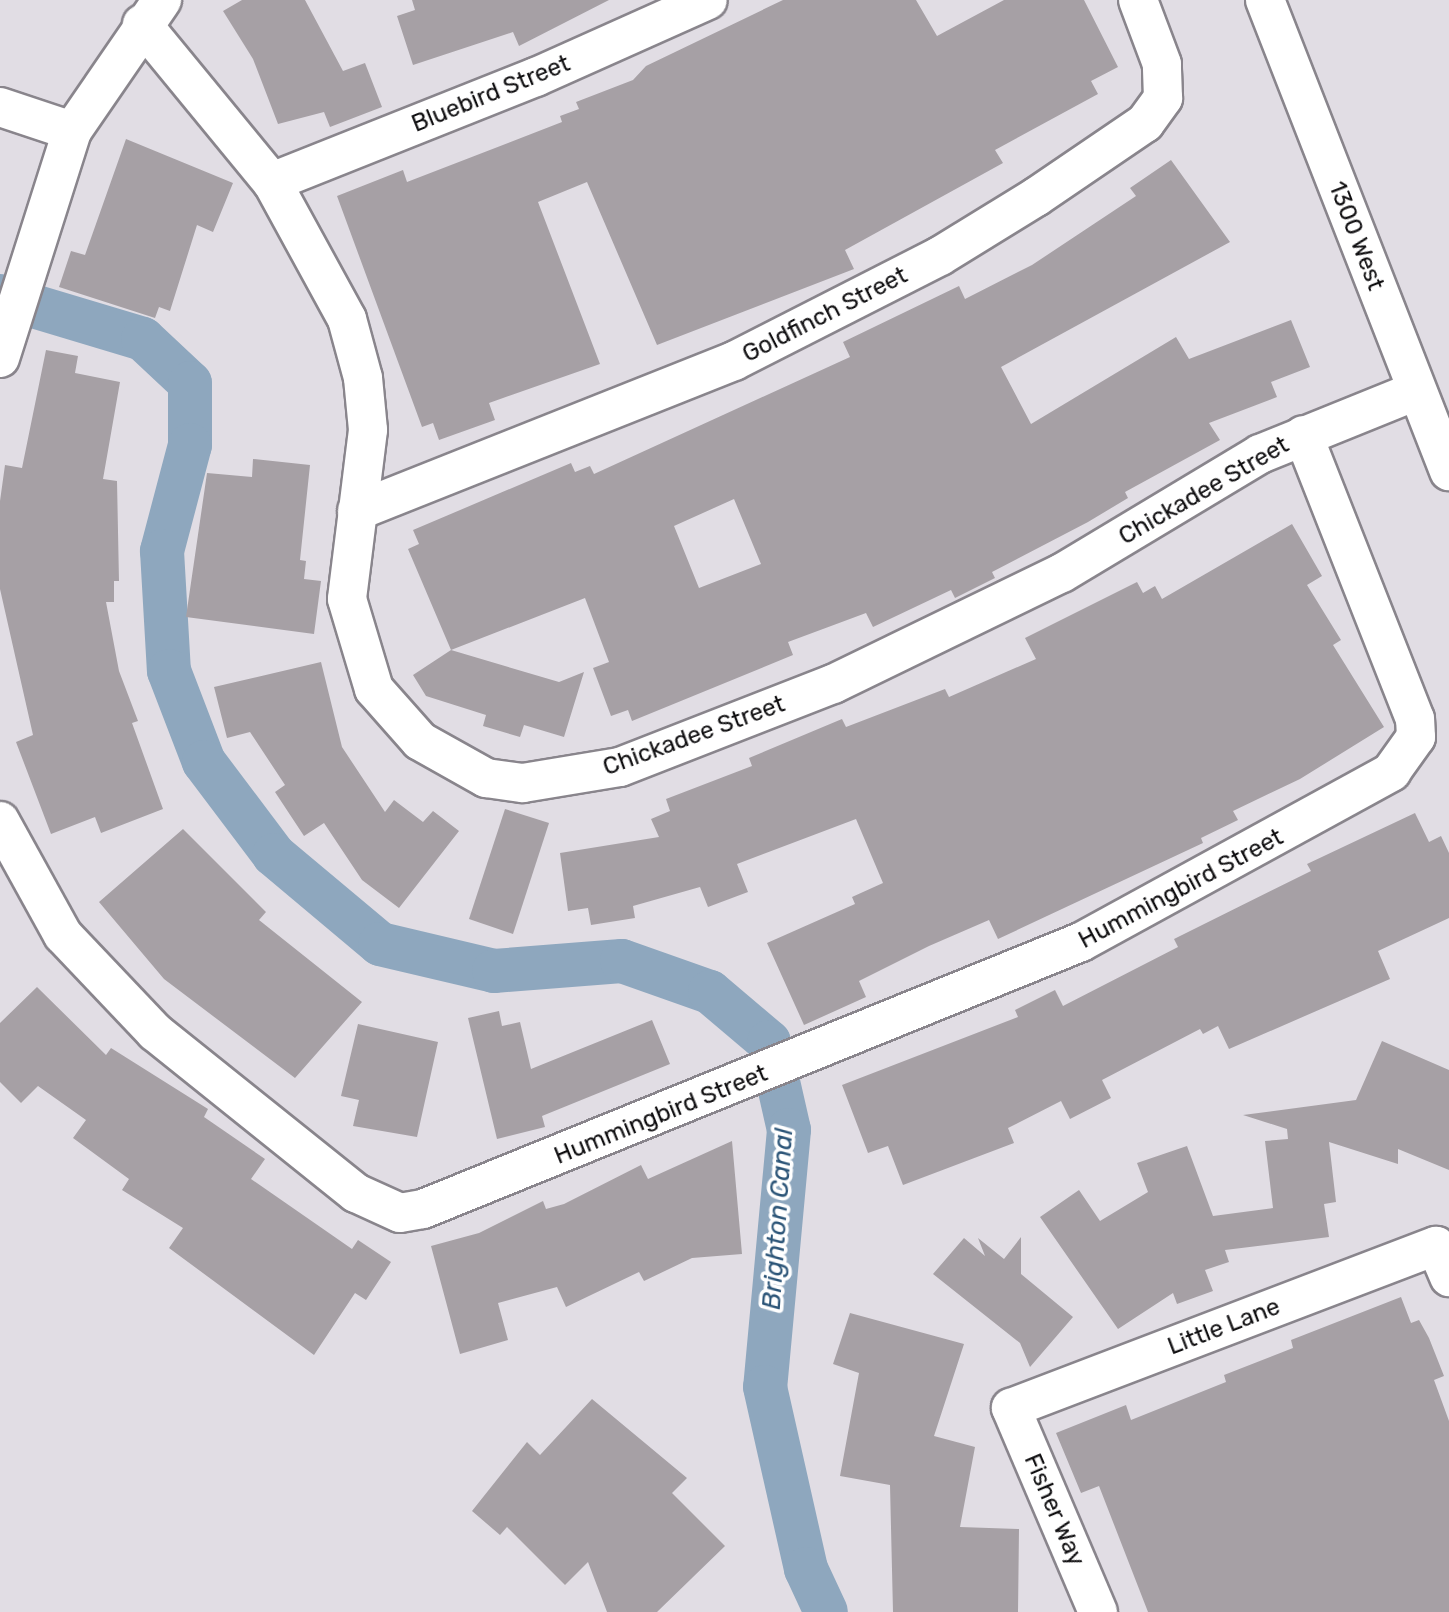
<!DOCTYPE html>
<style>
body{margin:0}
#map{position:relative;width:1449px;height:1612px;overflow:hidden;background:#e1dde4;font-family:Rubik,sans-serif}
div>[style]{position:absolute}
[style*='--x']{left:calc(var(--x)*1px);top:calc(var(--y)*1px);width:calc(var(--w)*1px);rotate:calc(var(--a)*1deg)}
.canal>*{height:44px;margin:-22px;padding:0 22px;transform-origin:22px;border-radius:22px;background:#8ea7be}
.building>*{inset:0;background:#a6a0a5}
.roads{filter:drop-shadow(2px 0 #89858c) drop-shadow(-2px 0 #89858c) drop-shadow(0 2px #89858c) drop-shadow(0 -2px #89858c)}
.street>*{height:38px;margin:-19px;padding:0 19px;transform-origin:19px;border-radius:19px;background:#fff}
.secondary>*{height:38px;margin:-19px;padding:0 19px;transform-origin:19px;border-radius:19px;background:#fff}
span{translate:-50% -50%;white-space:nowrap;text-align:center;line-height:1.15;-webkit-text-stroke:7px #fff;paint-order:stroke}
.street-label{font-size:24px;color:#100f11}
.water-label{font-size:26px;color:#2b5477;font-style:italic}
</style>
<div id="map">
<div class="canal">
<i style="--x:0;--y:296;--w:149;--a:16.7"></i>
<i style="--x:143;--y:339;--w:64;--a:43.1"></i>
<i style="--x:190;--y:383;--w:62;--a:90"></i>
<i style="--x:190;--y:445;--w:110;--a:104.8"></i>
<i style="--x:162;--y:551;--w:120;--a:86.7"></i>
<i style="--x:169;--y:671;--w:97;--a:69"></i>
<i style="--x:204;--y:762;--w:116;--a:53"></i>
<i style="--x:274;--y:855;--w:138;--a:40"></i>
<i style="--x:380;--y:944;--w:117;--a:13.3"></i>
<i style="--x:494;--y:971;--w:128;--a:-4.5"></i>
<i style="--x:622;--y:961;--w:93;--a:19.4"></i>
<i style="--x:710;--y:992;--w:77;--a:40.3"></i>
<i style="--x:769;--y:1042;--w:90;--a:77.2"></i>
<i style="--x:789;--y:1130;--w:258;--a:95.3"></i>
<i style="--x:765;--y:1387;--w:187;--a:77.3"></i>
<i style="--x:806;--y:1569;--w:47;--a:65.1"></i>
</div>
<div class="building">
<i style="clip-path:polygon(242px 0,305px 0,343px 71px,365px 63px,382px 107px,330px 127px,324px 112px,278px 124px,253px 59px,223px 11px)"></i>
<i style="clip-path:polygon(412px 0,609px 0,519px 46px,513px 32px,413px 65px,397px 16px,415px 10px)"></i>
<i style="clip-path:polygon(783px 0,916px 0,937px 36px,1004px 0,1084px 0,1118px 67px,1091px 81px,1098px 94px,995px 150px,1003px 163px,845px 250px,854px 269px,657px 345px,587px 182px,538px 202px,600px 364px,489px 403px,495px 420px,439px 440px,433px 423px,422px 427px,337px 196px,403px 170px,407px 182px,562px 122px,560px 116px,579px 109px,576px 102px,633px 80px,646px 66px)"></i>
<i style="clip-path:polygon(126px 139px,233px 183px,213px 232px,197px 225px,170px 311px,159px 307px,155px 318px,59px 287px,71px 251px,85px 255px)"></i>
<i style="clip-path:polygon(evenodd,1171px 160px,1230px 242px,1001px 367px,1031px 424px,1176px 337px,1189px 359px,1291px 320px,1310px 367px,1271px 382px,1277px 397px,1209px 423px,1220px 440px,1125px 492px,1128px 498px,1088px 522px,992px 572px,995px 578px,955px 598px,951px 590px,873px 627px,866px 613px,788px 642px,793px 655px,632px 721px,628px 710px,611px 716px,593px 668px,609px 662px,585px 598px,451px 650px,559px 682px,584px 672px,564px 737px,524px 725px,520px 737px,483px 726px,486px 715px,426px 696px,413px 675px,451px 650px,408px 549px,419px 544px,413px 530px,571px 463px,575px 472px,590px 466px,594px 474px,850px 357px,843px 342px,959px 286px,965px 299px,1032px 265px,1136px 196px,1130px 188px,1171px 160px,734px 499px,761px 564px,699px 588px,674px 526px,734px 499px)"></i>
<i style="clip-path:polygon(46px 350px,78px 356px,75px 373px,120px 382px,103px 479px,117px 481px,119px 581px,114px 581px,114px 602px,106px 602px,119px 671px,138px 721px,132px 723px,163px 809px,101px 833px,95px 817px,51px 834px,16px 742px,33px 735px,0 589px,0 501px,5px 465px,22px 468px)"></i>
<i style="clip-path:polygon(253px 459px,310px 465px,300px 560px,306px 561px,304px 579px,321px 581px,314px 634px,186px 617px,207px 473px,252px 477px)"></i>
<i style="clip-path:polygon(1292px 524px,1322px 576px,1307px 585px,1341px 640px,1333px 645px,1384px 727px,1300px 779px,1233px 811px,1238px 820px,1201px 838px,1203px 843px,998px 939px,989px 920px,929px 946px,859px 981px,866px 997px,804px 1025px,767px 943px,855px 904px,852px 897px,883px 883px,856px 819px,737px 864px,748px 892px,708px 907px,700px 887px,633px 906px,635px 918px,591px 925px,588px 908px,568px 911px,560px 853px,659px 837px,651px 819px,670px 811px,666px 799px,752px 766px,749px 758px,842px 719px,846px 727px,945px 689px,949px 697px,1036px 659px,1025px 638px,1137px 582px,1143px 593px,1155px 586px,1162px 599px)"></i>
<i style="clip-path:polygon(321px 662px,342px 747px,385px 812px,394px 800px,423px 822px,433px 811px,459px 831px,399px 908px,362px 880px,324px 823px,304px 836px,275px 792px,285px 785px,250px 732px,227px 738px,214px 687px)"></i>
<i style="clip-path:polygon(505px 809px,549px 823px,513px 934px,469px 919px)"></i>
<i style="clip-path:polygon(1415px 813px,1429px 842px,1441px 836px,1449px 853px,1449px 918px,1378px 951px,1390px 979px,1229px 1049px,1218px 1026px,1203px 1034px,1200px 1029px,1102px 1080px,1111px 1098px,1070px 1119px,1061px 1101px,1008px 1128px,1014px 1143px,903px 1185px,888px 1146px,868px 1153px,842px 1085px,1018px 1017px,1015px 1010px,1055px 990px,1063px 1006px,1178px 947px,1174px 939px,1311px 871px,1307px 864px)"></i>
<i style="clip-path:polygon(183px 829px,266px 912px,259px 920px,362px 1002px,295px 1078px,164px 979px,99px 902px)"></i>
<i style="clip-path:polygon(37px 987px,106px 1055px,111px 1048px,208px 1109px,204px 1117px,265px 1159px,251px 1179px,352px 1249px,358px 1240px,391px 1262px,366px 1300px,355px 1293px,314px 1355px,169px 1248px,183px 1228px,122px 1190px,129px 1179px,73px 1138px,86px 1120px,38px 1086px,21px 1103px,0 1082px,0 1023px)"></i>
<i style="clip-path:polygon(499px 1011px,502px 1026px,520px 1022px,531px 1069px,652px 1020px,670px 1064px,542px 1116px,545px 1127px,497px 1139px,468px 1018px)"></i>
<i style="clip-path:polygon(358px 1024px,438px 1042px,417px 1137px,353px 1126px,359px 1100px,341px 1096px)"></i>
<i style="clip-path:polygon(1382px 1041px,1449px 1070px,1449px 1170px,1398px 1149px,1398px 1164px,1329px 1142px,1336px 1202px,1324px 1204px,1329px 1237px,1225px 1250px,1229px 1262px,1205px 1270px,1213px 1291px,1177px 1304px,1173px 1293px,1118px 1329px,1040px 1217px,1079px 1190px,1100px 1221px,1148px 1192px,1137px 1163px,1187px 1146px,1213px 1216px,1273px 1208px,1265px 1141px,1288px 1139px,1287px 1129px,1243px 1115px,1356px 1100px)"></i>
<i style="clip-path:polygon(732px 1141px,742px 1254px,692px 1258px,644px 1281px,639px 1272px,566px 1307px,557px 1287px,498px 1303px,508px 1340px,460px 1354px,431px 1246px,479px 1233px,543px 1201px,546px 1209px,564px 1204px,641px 1165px,648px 1179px)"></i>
<i style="clip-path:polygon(1021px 1237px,1021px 1274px,1073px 1317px,1030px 1367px,1020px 1343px,933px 1274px,964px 1238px,985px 1256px,978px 1238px,1004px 1259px)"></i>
<i style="clip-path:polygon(1401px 1297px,1411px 1323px,1419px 1320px,1429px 1338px,1444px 1376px,1434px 1380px,1449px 1421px,1449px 1612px,1148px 1612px,1099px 1486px,1081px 1493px,1056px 1433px,1126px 1405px,1131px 1420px,1226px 1382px,1224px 1375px,1293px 1348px,1291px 1340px)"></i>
<i style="clip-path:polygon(850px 1313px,964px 1344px,934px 1436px,975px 1447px,960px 1527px,1019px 1529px,1018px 1612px,893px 1612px,890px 1485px,840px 1476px,859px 1373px,833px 1364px)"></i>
<i style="clip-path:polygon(592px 1399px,687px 1478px,672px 1493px,725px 1546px,657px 1612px,607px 1612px,588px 1562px,565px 1585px,507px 1527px,500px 1535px,472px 1511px,527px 1442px,540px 1455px)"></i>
</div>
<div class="roads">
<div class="street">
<i style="--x:142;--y:24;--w:205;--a:50.6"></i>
<i style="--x:272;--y:182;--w:156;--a:61.3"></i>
<i style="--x:347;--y:319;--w:61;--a:74.8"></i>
<i style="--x:363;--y:378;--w:52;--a:84.5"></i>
<i style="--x:368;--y:430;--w:170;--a:97.1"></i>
<i style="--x:347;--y:599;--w:94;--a:73.3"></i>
<i style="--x:374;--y:689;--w:69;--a:48.5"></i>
<i style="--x:420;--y:741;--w:76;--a:29.3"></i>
<i style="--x:486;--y:778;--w:37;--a:8"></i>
<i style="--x:523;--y:783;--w:98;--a:-9.4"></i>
<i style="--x:620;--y:767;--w:229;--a:-21.3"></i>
<i style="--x:833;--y:684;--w:254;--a:-25.9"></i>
<i style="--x:1062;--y:573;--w:231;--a:-31"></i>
<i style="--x:1260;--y:454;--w:168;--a:-22"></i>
<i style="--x:0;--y:107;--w:76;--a:18.4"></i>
<i style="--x:272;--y:182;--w:284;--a:-21.7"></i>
<i style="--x:536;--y:77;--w:188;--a:-24.1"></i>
<i style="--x:0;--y:358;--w:238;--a:-72.4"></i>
<i style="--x:72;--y:131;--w:159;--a:-55.5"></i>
<i style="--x:357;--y:511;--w:406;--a:-21.7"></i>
<i style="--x:734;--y:361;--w:231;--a:-27"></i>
<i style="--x:940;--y:256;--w:113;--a:-31.6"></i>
<i style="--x:1036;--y:197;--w:132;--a:-34.2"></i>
<i style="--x:1145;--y:123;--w:31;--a:-54"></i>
<i style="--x:1163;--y:98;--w:34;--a:-92"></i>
<i style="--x:1162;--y:64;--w:68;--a:-110.6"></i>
<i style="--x:0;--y:821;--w:130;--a:61.1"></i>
<i style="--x:63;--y:935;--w:134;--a:46.5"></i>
<i style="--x:155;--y:1032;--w:258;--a:38.7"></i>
<i style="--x:356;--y:1193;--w:48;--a:24.4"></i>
<i style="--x:400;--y:1213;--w:23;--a:-10"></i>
<i style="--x:423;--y:1209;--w:710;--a:-22.09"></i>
<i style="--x:1081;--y:942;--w:354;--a:-28.7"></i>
<i style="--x:1391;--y:772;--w:43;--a:-54.5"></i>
<i style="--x:1416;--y:737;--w:18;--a:-93"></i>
<i style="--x:1415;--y:719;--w:305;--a:-111.5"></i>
<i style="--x:1098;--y:1612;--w:222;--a:-113.1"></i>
<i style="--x:1011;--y:1408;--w:455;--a:-20.9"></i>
<i style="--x:1436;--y:1246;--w:34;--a:67"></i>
</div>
<div class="secondary">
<i style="--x:1265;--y:0;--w:506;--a:68.66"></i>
</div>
</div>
<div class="street-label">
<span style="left:491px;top:94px;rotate:-22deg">Bluebird Street</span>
<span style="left:1356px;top:236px;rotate:69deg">1300 West</span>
<span style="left:825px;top:315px;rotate:-27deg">Goldfinch Street</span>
<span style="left:1204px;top:491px;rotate:-30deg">Chickadee Street</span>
<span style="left:694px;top:736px;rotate:-20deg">Chickadee Street</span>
<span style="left:1181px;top:889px;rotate:-28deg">Hummingbird Street</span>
<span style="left:661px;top:1115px;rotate:-22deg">Hummingbird Street</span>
<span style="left:1224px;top:1327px;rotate:-21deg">Little Lane</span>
<span style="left:1054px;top:1510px;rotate:67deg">Fisher Way</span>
</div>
<div class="water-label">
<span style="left:778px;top:1219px;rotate:-86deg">Brighton Canal</span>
</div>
</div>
